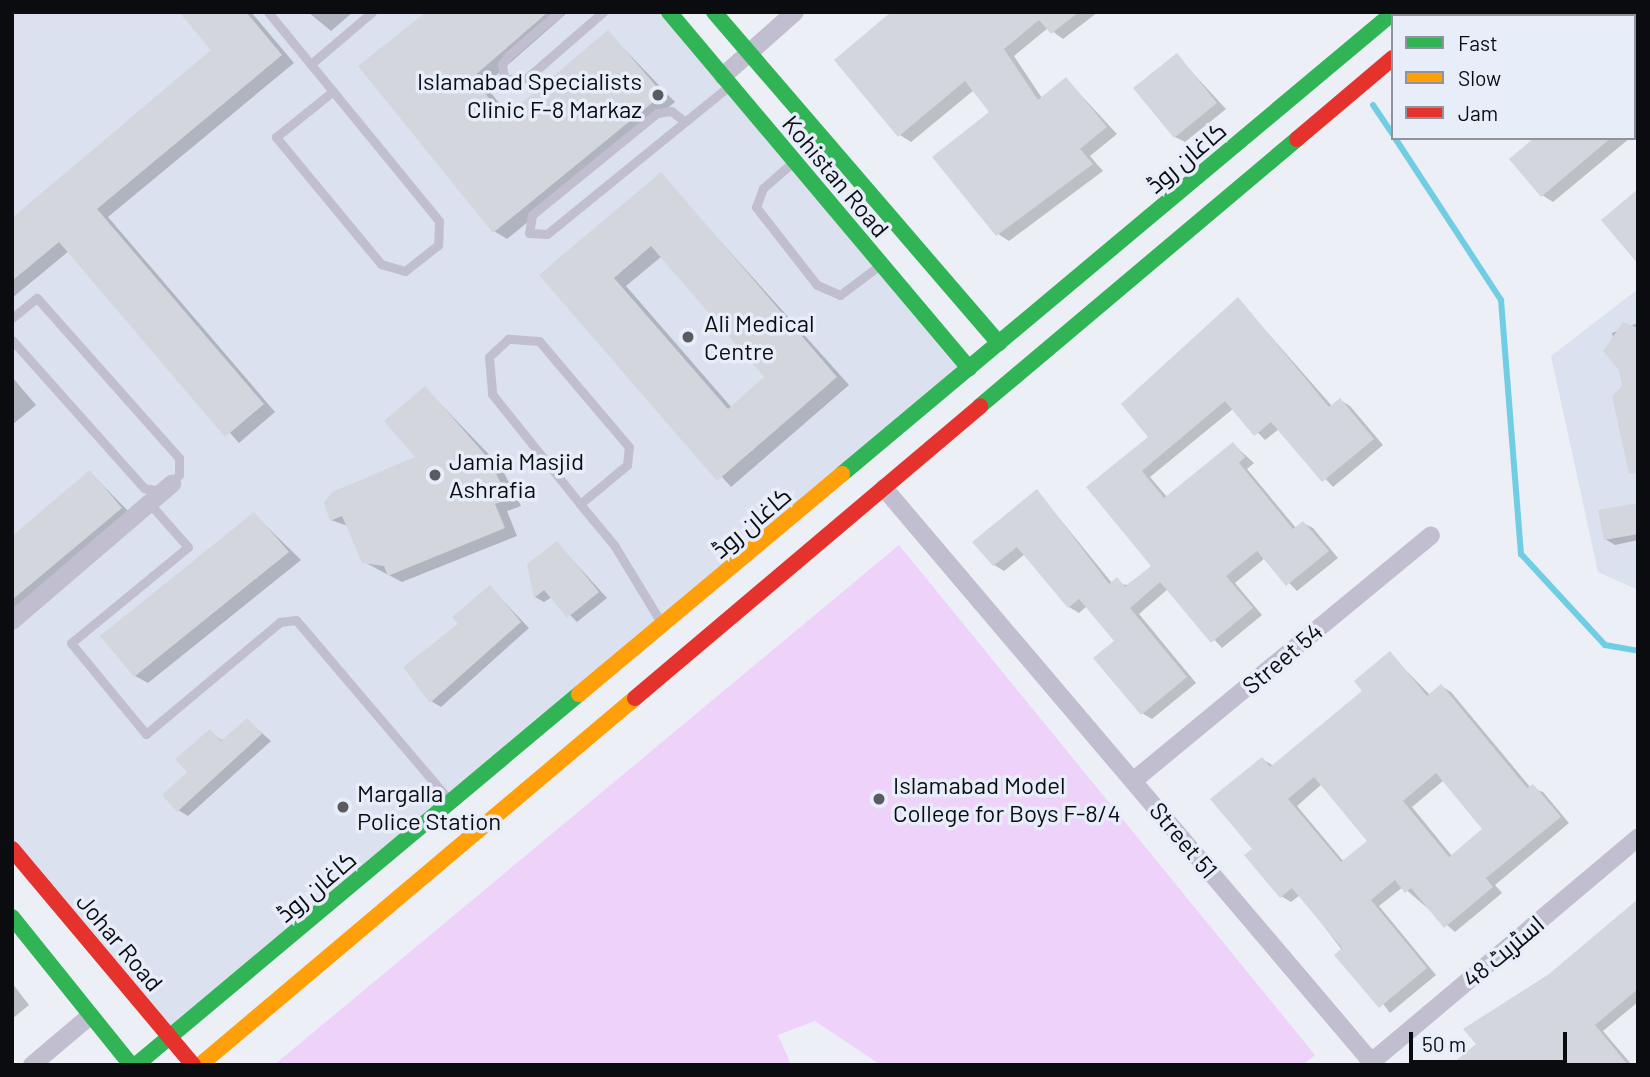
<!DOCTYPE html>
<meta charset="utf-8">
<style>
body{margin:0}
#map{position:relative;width:1650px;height:1077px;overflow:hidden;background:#eceff6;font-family:Barlow,Cairo,sans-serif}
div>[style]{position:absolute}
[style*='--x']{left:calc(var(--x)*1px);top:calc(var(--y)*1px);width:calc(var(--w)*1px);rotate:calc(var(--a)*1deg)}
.built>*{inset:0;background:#dbe1ef}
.green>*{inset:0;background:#eed2f9}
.shadow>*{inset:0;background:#0003}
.stream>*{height:6px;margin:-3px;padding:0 3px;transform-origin:3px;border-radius:3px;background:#71cde4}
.building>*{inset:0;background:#d3d6dc}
.lane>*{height:9px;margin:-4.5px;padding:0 4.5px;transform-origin:4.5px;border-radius:4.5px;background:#c1becf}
.street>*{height:18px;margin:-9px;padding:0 9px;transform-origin:9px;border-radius:9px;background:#c1becf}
.fast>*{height:16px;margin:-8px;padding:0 8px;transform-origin:8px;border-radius:8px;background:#30b455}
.slow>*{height:16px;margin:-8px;padding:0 8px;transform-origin:8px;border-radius:8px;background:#ff9f0a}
.jam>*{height:16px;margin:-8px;padding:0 8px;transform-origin:8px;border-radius:8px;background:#e5322d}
.dots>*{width:19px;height:19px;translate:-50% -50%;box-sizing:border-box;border:4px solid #e8edfa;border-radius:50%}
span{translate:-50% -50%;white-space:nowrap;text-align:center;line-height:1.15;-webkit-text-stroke:7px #e8edfa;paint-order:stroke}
.poi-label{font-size:24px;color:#0a0c10}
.right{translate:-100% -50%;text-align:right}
.left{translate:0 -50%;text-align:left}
.street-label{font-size:24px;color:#0a0c10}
.frame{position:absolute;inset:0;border:14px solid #0a0c10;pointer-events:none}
.legend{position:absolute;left:1391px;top:14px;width:245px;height:126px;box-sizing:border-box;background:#e8edfa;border:2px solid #8f939c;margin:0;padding:9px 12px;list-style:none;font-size:21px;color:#0a0c10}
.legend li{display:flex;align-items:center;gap:14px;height:35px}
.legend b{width:35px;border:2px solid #8f939c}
.scale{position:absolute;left:1409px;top:1032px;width:158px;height:32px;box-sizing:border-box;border:4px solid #0a0c10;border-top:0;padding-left:9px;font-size:21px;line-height:24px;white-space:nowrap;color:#0a0c10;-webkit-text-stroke:5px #e8edfa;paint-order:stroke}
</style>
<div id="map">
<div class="built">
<i style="clip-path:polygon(12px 12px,669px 12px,969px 368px,170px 1037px,12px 849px)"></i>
<i style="clip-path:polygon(1638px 289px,1638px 590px,1598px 572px,1551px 356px)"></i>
</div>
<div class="green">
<i style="clip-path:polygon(899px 545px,1315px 1055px,1303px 1065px,881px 1065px,815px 1021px,778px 1035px,791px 1065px,274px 1065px)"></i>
</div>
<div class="shadow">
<i style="clip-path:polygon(181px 12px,251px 12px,294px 63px,108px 217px,275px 412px,239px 443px,69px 251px,12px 298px,12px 221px,213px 50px)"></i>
<i style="clip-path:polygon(308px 12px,353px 12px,331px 31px)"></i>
<i style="clip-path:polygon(429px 12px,568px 12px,485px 85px,509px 116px,608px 32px,675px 102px,507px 239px,494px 231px)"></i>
<i style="clip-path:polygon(896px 12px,1098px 12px,1063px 39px,1048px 28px,1014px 56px,1042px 98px,1066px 79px,1117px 134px,1090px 156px,1103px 171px,1009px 241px,998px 234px,991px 112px,974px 90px,911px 142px,900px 135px)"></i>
<i style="clip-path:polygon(1599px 12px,1638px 12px,1634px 97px,1634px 16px)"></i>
<i style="clip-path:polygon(1177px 56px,1226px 109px,1185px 142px,1175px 137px)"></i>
<i style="clip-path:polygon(1537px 138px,1630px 138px,1553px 202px,1542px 195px)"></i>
<i style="clip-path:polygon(evenodd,661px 175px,849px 385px,731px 487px,542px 275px,661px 175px,662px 256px,767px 377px,732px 408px,626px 286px,662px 256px)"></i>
<i style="clip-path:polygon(1238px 299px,1332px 406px,1340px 400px,1350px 406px,1383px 445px,1333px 487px,1279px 429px,1265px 440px,1234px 408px,1150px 477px,1168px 498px,1233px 444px,1254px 463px,1247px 469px,1296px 528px,1303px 523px,1313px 528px,1338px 558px,1297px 591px,1265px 558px,1235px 583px,1262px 615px,1222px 648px,1168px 589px,1139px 614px,1196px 683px,1152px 719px,1142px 713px,1116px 641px,1087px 606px,1079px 613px,1069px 607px,1025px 554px,1004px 571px,994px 565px,1037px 491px,1112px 583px,1127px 585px,1153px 566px,1088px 488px,1150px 437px)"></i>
<i style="clip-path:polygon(1638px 323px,1638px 449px,1612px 333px)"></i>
<i style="clip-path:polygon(12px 377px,36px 405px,12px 425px)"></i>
<i style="clip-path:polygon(425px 388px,501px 467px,521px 506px,507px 511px,517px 536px,402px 582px,364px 562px,348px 526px,331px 520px,418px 458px)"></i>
<i style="clip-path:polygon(90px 472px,132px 515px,12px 610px,12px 538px)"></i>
<i style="clip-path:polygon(1638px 504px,1638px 540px,1615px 545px,1605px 539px)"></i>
<i style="clip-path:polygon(254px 514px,301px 560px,148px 683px,135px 676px)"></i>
<i style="clip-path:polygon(557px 543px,607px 598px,577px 622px,552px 597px,544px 602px,535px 597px,529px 565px)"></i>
<i style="clip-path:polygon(490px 587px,529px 628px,441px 707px,431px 701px,460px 624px)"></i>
<i style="clip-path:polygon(evenodd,1390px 654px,1430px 695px,1441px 686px,1451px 692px,1531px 788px,1543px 792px,1569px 823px,1495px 885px,1502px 893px,1455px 932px,1403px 887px,1379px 906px,1436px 975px,1390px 1013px,1300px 895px,1291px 902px,1281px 896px,1254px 849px,1262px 759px,1274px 766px,1365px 691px,1390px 654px,1444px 780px,1484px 829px,1452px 856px,1412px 807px,1444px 780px,1390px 654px,1322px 784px,1369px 841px,1344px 862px,1297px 806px,1322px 784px)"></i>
<i style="clip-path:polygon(247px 720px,271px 741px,188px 816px,178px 810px,210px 732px,223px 741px)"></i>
<i style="clip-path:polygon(1638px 902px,1638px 1002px,1603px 1031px,1632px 1065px,1454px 1065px)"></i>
<i style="clip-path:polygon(12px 983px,29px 1005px,12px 1019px)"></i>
</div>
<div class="stream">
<i style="--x:1373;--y:105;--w:36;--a:56"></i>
<i style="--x:1395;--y:138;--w:194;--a:56.8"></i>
<i style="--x:1501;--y:300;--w:255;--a:85.5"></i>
<i style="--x:1521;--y:554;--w:124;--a:47.3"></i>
<i style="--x:1605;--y:645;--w:34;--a:10"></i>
</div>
<div class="building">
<i style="clip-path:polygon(179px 12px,246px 12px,282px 55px,97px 209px,264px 404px,225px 437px,59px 242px,12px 281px,12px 218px,211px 50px)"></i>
<i style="clip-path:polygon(426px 12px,548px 12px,473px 77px,504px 118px,608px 30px,663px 94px,493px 233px,358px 66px)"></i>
<i style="clip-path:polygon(891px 12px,1079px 12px,1051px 34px,1039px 20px,1004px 49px,1038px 100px,1066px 77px,1107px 127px,1080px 149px,1093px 164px,996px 236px,932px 157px,989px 112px,965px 81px,898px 137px,834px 60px)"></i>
<i style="clip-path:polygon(1177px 53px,1217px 103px,1174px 138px,1133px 88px)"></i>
<i style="clip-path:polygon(1534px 138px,1611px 138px,1541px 197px,1509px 159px)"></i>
<i style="clip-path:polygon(evenodd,661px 172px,837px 377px,717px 481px,539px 275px,661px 172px,651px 246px,764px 377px,728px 409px,614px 278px,651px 246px)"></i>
<i style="clip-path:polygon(1638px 189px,1638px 264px,1601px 220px)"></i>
<i style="clip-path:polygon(1238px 297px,1329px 407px,1340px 398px,1374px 439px,1322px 482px,1271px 422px,1254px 436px,1225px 401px,1142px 471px,1164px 498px,1233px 442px,1245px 457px,1239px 463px,1293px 529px,1303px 521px,1329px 551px,1286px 586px,1257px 551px,1226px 576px,1253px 608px,1211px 643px,1160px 582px,1130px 608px,1187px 677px,1141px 715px,1093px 658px,1114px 641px,1079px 599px,1068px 608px,1017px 547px,993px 566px,972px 542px,1037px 489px,1109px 584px,1117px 577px,1125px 587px,1151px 566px,1086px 487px,1148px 437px,1121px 404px)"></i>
<i style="clip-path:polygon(1623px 322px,1638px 328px,1638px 473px,1629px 474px,1612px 396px,1622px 386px,1619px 370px,1603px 351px)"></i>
<i style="clip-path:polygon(425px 386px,488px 458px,509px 499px,495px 504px,505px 528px,388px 576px,384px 566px,362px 563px,342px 516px,330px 521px,324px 503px,332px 492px,415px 457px,384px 421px)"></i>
<i style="clip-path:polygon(90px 470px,122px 508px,12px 600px,12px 536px)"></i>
<i style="clip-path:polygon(1638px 503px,1638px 534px,1604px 540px,1598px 510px)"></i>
<i style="clip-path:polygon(254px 512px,289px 552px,134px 677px,100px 636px)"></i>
<i style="clip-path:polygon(557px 541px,599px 592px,567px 618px,544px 590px,534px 598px,527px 564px)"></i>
<i style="clip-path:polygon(490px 585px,521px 622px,430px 703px,403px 667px,458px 624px,452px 617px)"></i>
<i style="clip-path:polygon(evenodd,1390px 651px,1427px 696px,1441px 684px,1527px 788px,1533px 784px,1561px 817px,1486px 878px,1493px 887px,1444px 928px,1411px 888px,1405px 893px,1395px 880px,1371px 900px,1427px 968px,1379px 1008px,1334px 955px,1342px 948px,1292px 888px,1280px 898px,1244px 855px,1252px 849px,1210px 799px,1262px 757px,1270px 767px,1362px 691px,1354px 681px,1390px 651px,1436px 773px,1482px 829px,1449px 857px,1403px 801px,1436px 773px,1390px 651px,1314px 777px,1367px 841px,1341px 862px,1288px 799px,1314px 777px)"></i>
<i style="clip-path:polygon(247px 718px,262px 734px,177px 812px,162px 795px,187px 772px,175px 759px,210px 729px,221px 741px)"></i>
<i style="clip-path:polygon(1638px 899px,1638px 989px,1595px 1025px,1628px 1065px,1451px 1065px,1476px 1044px,1463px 1029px,1549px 974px)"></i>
</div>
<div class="lane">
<i style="--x:268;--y:12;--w:270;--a:50.7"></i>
<i style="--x:439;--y:221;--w:24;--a:92"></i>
<i style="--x:438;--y:245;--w:42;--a:141.8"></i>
<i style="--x:405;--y:271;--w:25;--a:-164"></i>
<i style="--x:381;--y:264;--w:165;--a:-129.6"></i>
<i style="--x:276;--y:137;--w:73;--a:-38.9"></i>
<i style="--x:559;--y:12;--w:66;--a:139.3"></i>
<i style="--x:509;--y:55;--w:11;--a:128"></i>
<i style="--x:502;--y:64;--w:15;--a:82"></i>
<i style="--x:504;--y:79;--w:23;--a:-2"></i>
<i style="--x:527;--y:78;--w:101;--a:-41"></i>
<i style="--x:311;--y:64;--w:80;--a:-40.4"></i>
<i style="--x:684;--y:121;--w:16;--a:-142"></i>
<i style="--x:671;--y:111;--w:14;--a:172"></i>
<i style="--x:657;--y:113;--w:161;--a:140.8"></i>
<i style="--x:532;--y:215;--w:18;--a:99"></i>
<i style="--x:529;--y:233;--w:18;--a:3"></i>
<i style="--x:547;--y:234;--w:235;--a:-39.1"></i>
<i style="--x:792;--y:163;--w:38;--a:139"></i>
<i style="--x:763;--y:188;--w:20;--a:110"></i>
<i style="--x:756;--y:207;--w:99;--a:52"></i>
<i style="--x:817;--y:285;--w:25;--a:23"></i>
<i style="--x:840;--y:295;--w:50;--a:-36.9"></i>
<i style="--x:12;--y:318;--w:32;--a:-39"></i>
<i style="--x:37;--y:298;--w:214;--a:48.4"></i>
<i style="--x:179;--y:458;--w:17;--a:90"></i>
<i style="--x:179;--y:475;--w:23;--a:137"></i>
<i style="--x:162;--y:491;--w:18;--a:-171"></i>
<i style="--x:144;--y:488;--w:198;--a:-131.7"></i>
<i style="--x:150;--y:504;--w:57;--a:48.5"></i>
<i style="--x:188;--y:547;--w:151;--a:140.6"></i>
<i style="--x:71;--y:643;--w:118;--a:50.5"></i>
<i style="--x:146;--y:734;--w:175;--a:-39.9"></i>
<i style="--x:280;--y:622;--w:16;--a:-7"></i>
<i style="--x:296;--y:620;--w:238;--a:49.6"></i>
<i style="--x:580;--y:504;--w:61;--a:-39.7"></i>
<i style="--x:627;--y:465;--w:18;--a:-84"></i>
<i style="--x:629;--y:447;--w:139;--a:-130.3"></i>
<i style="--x:539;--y:341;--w:31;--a:-176"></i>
<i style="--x:508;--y:339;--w:26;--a:137"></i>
<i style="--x:489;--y:357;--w:37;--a:85"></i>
<i style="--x:492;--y:394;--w:141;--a:51.3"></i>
<i style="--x:580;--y:504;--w:53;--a:50.3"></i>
<i style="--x:614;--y:545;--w:92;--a:58.7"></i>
</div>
<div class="street">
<i style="--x:723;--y:76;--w:96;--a:-41.6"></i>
<i style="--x:884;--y:488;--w:757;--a:49.66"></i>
<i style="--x:12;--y:621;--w:211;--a:-40.6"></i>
<i style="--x:1133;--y:781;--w:386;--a:-39.5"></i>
<i style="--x:32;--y:1065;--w:76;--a:-40.2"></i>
<i style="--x:1368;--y:1065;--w:353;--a:-40.1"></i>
</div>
<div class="fast">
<i style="--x:669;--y:12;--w:466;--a:49.9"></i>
<i style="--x:714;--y:12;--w:437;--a:49.3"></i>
<i style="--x:1443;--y:16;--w:6;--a:-45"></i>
<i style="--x:980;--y:406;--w:414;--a:-40.1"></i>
<i style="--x:842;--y:474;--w:720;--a:-39.93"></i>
<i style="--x:12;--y:917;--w:190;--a:51.2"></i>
<i style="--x:136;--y:1065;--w:578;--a:-39.95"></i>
</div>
<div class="slow">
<i style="--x:579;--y:694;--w:343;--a:-39.9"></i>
<i style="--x:200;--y:1065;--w:569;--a:-40.15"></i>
</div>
<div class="jam">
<i style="--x:1297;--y:139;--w:126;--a:-40.2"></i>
<i style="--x:635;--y:698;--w:452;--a:-40.2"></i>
<i style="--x:12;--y:849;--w:282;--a:50"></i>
</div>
<div class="dots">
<i style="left:658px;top:95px;background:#595b60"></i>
<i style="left:688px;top:337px;background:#595b60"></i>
<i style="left:435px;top:475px;background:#595b60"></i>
<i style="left:879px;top:799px;background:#595b60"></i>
<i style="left:343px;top:807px;background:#595b60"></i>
</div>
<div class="poi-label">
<span class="right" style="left:642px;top:95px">Islamabad Specialists<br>Clinic F-8 Markaz</span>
<span class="left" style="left:704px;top:337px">Ali Medical<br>Centre</span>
<span class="left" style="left:449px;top:475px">Jamia Masjid<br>Ashrafia</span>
<span class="left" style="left:893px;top:799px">Islamabad Model<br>College for Boys F-8/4</span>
<span class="left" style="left:357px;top:807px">Margalla<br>Police Station</span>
</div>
<div class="street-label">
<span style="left:1186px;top:157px;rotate:-40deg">کاغان روڈ</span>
<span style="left:836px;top:176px;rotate:50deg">Kohistan Road</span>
<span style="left:751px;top:522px;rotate:-40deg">کاغان روڈ</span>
<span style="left:1282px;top:658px;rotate:-40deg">Street 54</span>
<span style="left:1184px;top:840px;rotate:50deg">Street 51</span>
<span style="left:316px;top:886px;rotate:-40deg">کاغان روڈ</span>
<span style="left:120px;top:942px;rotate:50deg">Johar Road</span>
<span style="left:1503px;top:951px;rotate:-40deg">اسٹریٹ 48</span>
</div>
<div class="frame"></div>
<ul class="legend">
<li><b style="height:9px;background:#30b455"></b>Fast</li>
<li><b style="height:9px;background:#ff9f0a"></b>Slow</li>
<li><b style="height:9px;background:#e5322d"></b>Jam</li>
</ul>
<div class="scale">50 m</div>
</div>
